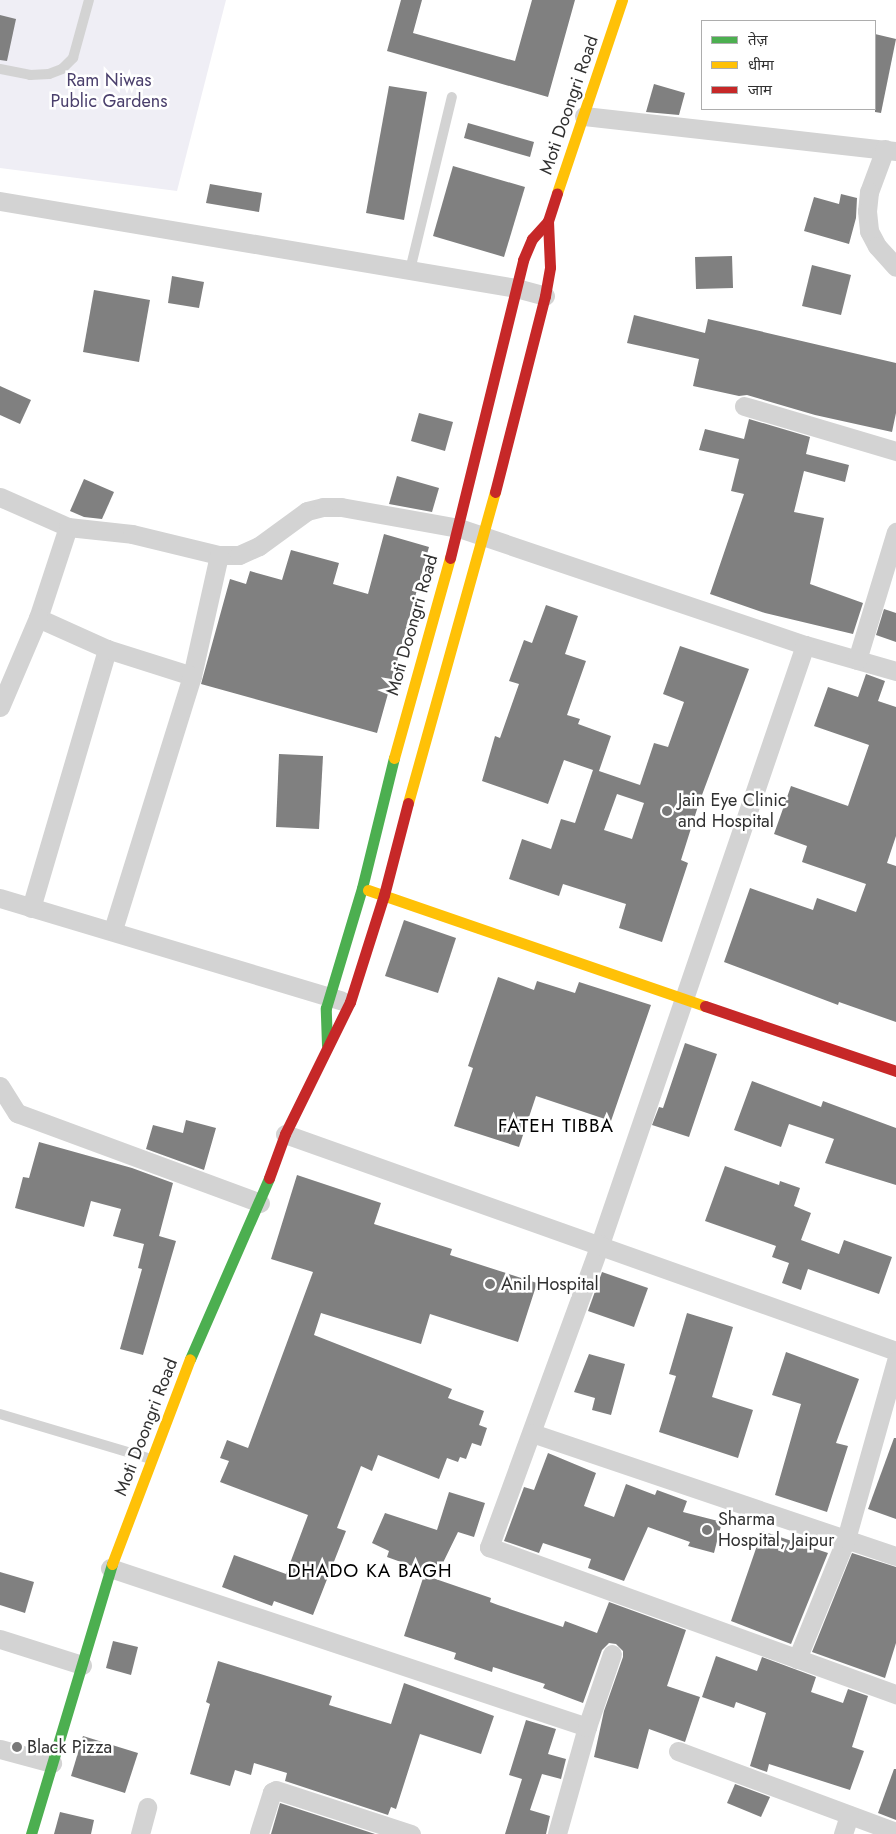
<!DOCTYPE html>
<meta charset="utf-8">
<style>
body{margin:0}
#map{position:relative;width:896px;height:1834px;overflow:hidden;background:#fff;font-family:Jost,"Noto Sans Devanagari",sans-serif}
div>[style]{position:absolute}
[style*='--x']{left:calc(var(--x)*1px);top:calc(var(--y)*1px);width:calc(var(--w)*1px);rotate:calc(var(--a)*1deg)}
.green>*{inset:0;background:#efeef5}
.building>*{inset:0;background:#808080}
.lane>*{height:10px;margin:-5px;padding:0 5px;transform-origin:5px;border-radius:5px;background:#d3d3d3}
.street>*{height:19px;margin:-9.5px;padding:0 9.5px;transform-origin:9.5px;border-radius:9.5px;background:#d3d3d3}
.fast>*{height:11px;margin:-5.5px;padding:0 5.5px;transform-origin:5.5px;border-radius:5.5px;background:#4caf50}
.slow>*{height:11px;margin:-5.5px;padding:0 5.5px;transform-origin:5.5px;border-radius:5.5px;background:#ffc107}
.jam>*{height:11px;margin:-5.5px;padding:0 5.5px;transform-origin:5.5px;border-radius:5.5px;background:#c62828}
.dots>*{width:14px;height:14px;translate:-50% -50%;box-sizing:border-box;border:2px solid #fff;border-radius:50%}
span{translate:-50% -50%;white-space:nowrap;text-align:center;line-height:1.15;-webkit-text-stroke:5px #fff;paint-order:stroke}
.park-label{font-size:18px;color:#4a3f6c}
.street-label{font-size:18px;color:#313131}
.poi-label{font-size:18px;color:#313131}
.left{translate:0 -50%;text-align:left}
.neighbourhood-label{font-size:19px;color:#000;letter-spacing:1px}
.legend{position:absolute;left:701px;top:20px;width:175px;height:90px;box-sizing:border-box;background:#fff;border:1px solid #adadad;margin:0;padding:6px 9px;list-style:none;font-size:15px;color:#313131}
.legend li{display:flex;align-items:center;gap:10px;height:25px}
.legend b{width:25px;border:1px solid #adadad}
</style>
<div id="map">
<div class="green">
<i style="clip-path:polygon(0 0,226px 0,177px 191px,0 168px)"></i>
</div>
<div class="building">
<i style="clip-path:polygon(401px 0,422px 0,413px 33px,515px 61px,532px 0,575px 0,548px 97px,387px 51px)"></i>
<i style="clip-path:polygon(0 15px,16px 19px,7px 61px,0 60px)"></i>
<i style="clip-path:polygon(875px 34px,896px 39px,881px 113px,875px 112px)"></i>
<i style="clip-path:polygon(654px 84px,685px 93px,679px 115px,646px 112px)"></i>
<i style="clip-path:polygon(389px 86px,427px 92px,404px 220px,366px 213px)"></i>
<i style="clip-path:polygon(468px 123px,534px 142px,530px 157px,464px 138px)"></i>
<i style="clip-path:polygon(453px 166px,525px 187px,504px 257px,433px 236px)"></i>
<i style="clip-path:polygon(210px 184px,262px 193px,259px 212px,206px 203px)"></i>
<i style="clip-path:polygon(841px 194px,857px 198px,856px 218px,849px 244px,804px 231px,814px 197px,839px 204px)"></i>
<i style="clip-path:polygon(732px 256px,733px 288px,696px 289px,695px 257px)"></i>
<i style="clip-path:polygon(812px 265px,851px 275px,841px 315px,802px 306px)"></i>
<i style="clip-path:polygon(172px 276px,204px 282px,199px 308px,168px 303px)"></i>
<i style="clip-path:polygon(94px 290px,150px 300px,139px 362px,83px 352px)"></i>
<i style="clip-path:polygon(634px 315px,705px 333px,708px 319px,896px 363px,896px 413px,892px 432px,815px 415px,747px 395px,739px 396px,693px 386px,699px 359px,627px 343px)"></i>
<i style="clip-path:polygon(0 386px,31px 400px,20px 424px,0 415px)"></i>
<i style="clip-path:polygon(419px 413px,453px 422px,445px 451px,411px 441px)"></i>
<i style="clip-path:polygon(749px 419px,810px 437px,806px 454px,849px 465px,845px 482px,804px 471px,794px 512px,824px 518px,810px 584px,863px 603px,853px 634px,765px 613px,710px 594px,744px 494px,731px 491px,739px 459px,699px 450px,705px 429px,744px 439px)"></i>
<i style="clip-path:polygon(397px 476px,439px 488px,432px 512px,389px 504px)"></i>
<i style="clip-path:polygon(84px 479px,114px 492px,102px 519px,84px 517px,70px 511px)"></i>
<i style="clip-path:polygon(384px 534px,429px 547px,377px 733px,201px 684px,230px 579px,246px 584px,250px 571px,282px 580px,291px 550px,339px 563px,333px 584px,368px 594px)"></i>
<i style="clip-path:polygon(evenodd,546px 605px,578px 616px,565px 654px,586px 661px,567px 715px,580px 719px,578px 724px,611px 736px,599px 771px,640px 785px,654px 743px,668px 747px,684px 702px,663px 694px,680px 646px,749px 669px,699px 803px,681px 860px,688px 863px,662px 942px,619px 928px,626px 904px,563px 884px,559px 896px,509px 879px,522px 839px,551px 849px,561px 819px,575px 823px,593px 770px,564px 760px,548px 804px,482px 781px,495px 736px,500px 738px,519px 684px,509px 681px,524px 640px,532px 643px,546px 605px,617px 794px,644px 803px,632px 839px,604px 830px,617px 794px)"></i>
<i style="clip-path:polygon(884px 609px,896px 613px,896px 642px,876px 635px)"></i>
<i style="clip-path:polygon(866px 674px,885px 681px,878px 701px,896px 707px,896px 836px,887px 863px,896px 866px,896px 1022px,839px 1002px,838px 1005px,724px 962px,750px 888px,813px 910px,817px 898px,856px 912px,866px 884px,802px 862px,807px 846px,774px 834px,791px 786px,848px 806px,869px 745px,814px 726px,828px 687px,858px 697px)"></i>
<i style="clip-path:polygon(279px 754px,323px 756px,319px 829px,276px 827px)"></i>
<i style="clip-path:polygon(404px 920px,456px 938px,438px 993px,385px 976px)"></i>
<i style="clip-path:polygon(498px 977px,534px 990px,537px 981px,575px 993px,579px 982px,651px 1005px,611px 1121px,536px 1096px,519px 1147px,454px 1126px,473px 1068px,468px 1066px)"></i>
<i style="clip-path:polygon(685px 1043px,717px 1054px,689px 1137px,652px 1125px,659px 1107px,663px 1108px)"></i>
<i style="clip-path:polygon(752px 1081px,821px 1107px,823px 1101px,896px 1128px,896px 1185px,825px 1163px,834px 1139px,789px 1124px,781px 1147px,734px 1130px)"></i>
<i style="clip-path:polygon(186px 1120px,216px 1128px,204px 1170px,146px 1149px,153px 1125px,183px 1133px)"></i>
<i style="clip-path:polygon(39px 1142px,132px 1168px,173px 1183px,159px 1236px,176px 1241px,143px 1355px,120px 1349px,142px 1269px,138px 1268px,144px 1244px,113px 1236px,121px 1209px,91px 1201px,84px 1227px,15px 1208px,23px 1177px,29px 1178px)"></i>
<i style="clip-path:polygon(725px 1166px,779px 1185px,780px 1181px,800px 1188px,794px 1206px,811px 1213px,801px 1240px,839px 1254px,844px 1240px,892px 1257px,879px 1294px,808px 1269px,801px 1290px,782px 1283px,789px 1263px,772px 1257px,776px 1246px,705px 1221px)"></i>
<i style="clip-path:polygon(297px 1175px,381px 1203px,374px 1224px,452px 1249px,450px 1255px,537px 1283px,518px 1342px,430px 1314px,421px 1344px,321px 1313px,314px 1335px,452px 1389px,448px 1398px,484px 1411px,479px 1425px,487px 1428px,481px 1446px,472px 1443px,466px 1459px,460px 1457px,458px 1462px,447px 1458px,439px 1479px,378px 1455px,372px 1471px,361px 1466px,337px 1528px,346px 1531px,313px 1615px,274px 1601px,272px 1606px,222px 1587px,234px 1555px,286px 1574px,308px 1515px,220px 1482px,229px 1461px,220px 1458px,227px 1440px,248px 1448px,313px 1272px,271px 1259px)"></i>
<i style="clip-path:polygon(602px 1272px,648px 1288px,634px 1327px,588px 1311px)"></i>
<i style="clip-path:polygon(687px 1313px,733px 1327px,712px 1397px,753px 1410px,738px 1458px,659px 1432px,676px 1376px,669px 1374px)"></i>
<i style="clip-path:polygon(786px 1352px,859px 1379px,836px 1443px,848px 1446px,827px 1512px,775px 1495px,801px 1404px,772px 1395px)"></i>
<i style="clip-path:polygon(589px 1354px,625px 1364px,611px 1415px,592px 1410px,595px 1398px,574px 1392px)"></i>
<i style="clip-path:polygon(894px 1438px,896px 1438px,896px 1519px,868px 1509px)"></i>
<i style="clip-path:polygon(548px 1453px,596px 1473px,584px 1506px,614px 1517px,626px 1484px,655px 1495px,657px 1490px,687px 1501px,683px 1512px,722px 1522px,714px 1553px,688px 1546px,690px 1542px,648px 1527px,624px 1581px,588px 1568px,591px 1559px,543px 1543px,539px 1553px,504px 1541px,524px 1487px,534px 1490px)"></i>
<i style="clip-path:polygon(449px 1492px,485px 1503px,474px 1537px,458px 1532px,437px 1575px,387px 1557px,389px 1551px,372px 1543px,385px 1513px,437px 1530px)"></i>
<i style="clip-path:polygon(762px 1531px,828px 1553px,791px 1644px,731px 1621px)"></i>
<i style="clip-path:polygon(852px 1553px,896px 1567px,896px 1643px,885px 1678px,812px 1652px)"></i>
<i style="clip-path:polygon(0 1572px,34px 1582px,25px 1613px,0 1605px)"></i>
<i style="clip-path:polygon(424px 1575px,491px 1598px,490px 1602px,498px 1605px,563px 1627px,565px 1621px,597px 1633px,609px 1602px,686px 1630px,667px 1686px,700px 1697px,685px 1742px,649px 1729px,638px 1769px,594px 1757px,604px 1711px,623px 1657px,623px 1651px,616px 1644px,609px 1643px,602px 1650px,583px 1703px,543px 1688px,545px 1684px,493px 1667px,492px 1672px,454px 1659px,456px 1653px,404px 1636px)"></i>
<i style="clip-path:polygon(113px 1641px,138px 1647px,131px 1675px,106px 1668px)"></i>
<i style="clip-path:polygon(716px 1656px,757px 1671px,762px 1657px,816px 1677px,811px 1692px,843px 1703px,848px 1689px,868px 1696px,852px 1747px,864px 1751px,850px 1790px,769px 1764px,767px 1772px,750px 1766px,766px 1713px,736px 1702px,734px 1708px,702px 1697px)"></i>
<i style="clip-path:polygon(218px 1661px,332px 1696px,329px 1705px,391px 1724px,404px 1683px,494px 1716px,481px 1754px,420px 1734px,396px 1809px,391px 1807px,388px 1815px,285px 1781px,287px 1773px,254px 1763px,251px 1775px,235px 1770px,230px 1786px,190px 1774px,210px 1704px,206px 1702px)"></i>
<i style="clip-path:polygon(526px 1720px,556px 1729px,548px 1754px,566px 1759px,561px 1779px,542px 1774px,530px 1810px,550px 1816px,546px 1834px,505px 1834px,522px 1779px,509px 1775px)"></i>
<i style="clip-path:polygon(83px 1736px,138px 1753px,125px 1793px,71px 1776px)"></i>
<i style="clip-path:polygon(894px 1769px,896px 1769px,896px 1820px,878px 1813px)"></i>
<i style="clip-path:polygon(735px 1784px,770px 1797px,761px 1817px,727px 1803px)"></i>
<i style="clip-path:polygon(280px 1803px,375px 1834px,271px 1834px)"></i>
<i style="clip-path:polygon(60px 1812px,94px 1820px,91px 1834px,54px 1834px)"></i>
</div>
<div class="lane">
<i style="--x:0;--y:69;--w:31;--a:11"></i>
<i style="--x:30;--y:75;--w:19;--a:-3"></i>
<i style="--x:49;--y:74;--w:14;--a:-21"></i>
<i style="--x:62;--y:69;--w:16;--a:-45"></i>
<i style="--x:73;--y:58;--w:60;--a:-74.6"></i>
<i style="--x:410;--y:270;--w:178;--a:-76.4"></i>
<i style="--x:0;--y:1414;--w:158;--a:16.6"></i>
</div>
<div class="street">
<i style="--x:584;--y:116;--w:314;--a:6.4"></i>
<i style="--x:885;--y:149;--w:46;--a:110.4"></i>
<i style="--x:869;--y:192;--w:19;--a:96"></i>
<i style="--x:867;--y:211;--w:20;--a:84"></i>
<i style="--x:869;--y:231;--w:17;--a:62"></i>
<i style="--x:877;--y:246;--w:28;--a:48"></i>
<i style="--x:0;--y:201;--w:523;--a:9.57"></i>
<i style="--x:516;--y:288;--w:30;--a:15"></i>
<i style="--x:744;--y:406;--w:159;--a:16.5"></i>
<i style="--x:0;--y:497;--w:74;--a:23.8"></i>
<i style="--x:68;--y:527;--w:96;--a:108.2"></i>
<i style="--x:38;--y:618;--w:76;--a:24.2"></i>
<i style="--x:68;--y:527;--w:64;--a:6.2"></i>
<i style="--x:132;--y:534;--w:89;--a:13.6"></i>
<i style="--x:219;--y:555;--w:20;--a:0"></i>
<i style="--x:239;--y:555;--w:22;--a:-24"></i>
<i style="--x:259;--y:546;--w:59;--a:-36.1"></i>
<i style="--x:307;--y:511;--w:16;--a:-14"></i>
<i style="--x:323;--y:507;--w:18;--a:0"></i>
<i style="--x:341;--y:507;--w:120;--a:10.1"></i>
<i style="--x:459;--y:528;--w:365;--a:18.7"></i>
<i style="--x:805;--y:645;--w:95;--a:15.9"></i>
<i style="--x:805;--y:645;--w:633;--a:108.89"></i>
<i style="--x:600;--y:1244;--w:323;--a:110.1"></i>
<i style="--x:489;--y:1547;--w:433;--a:19.9"></i>
<i style="--x:857;--y:660;--w:134;--a:-73.1"></i>
<i style="--x:192;--y:676;--w:124;--a:-77.4"></i>
<i style="--x:0;--y:707;--w:97;--a:-66.9"></i>
<i style="--x:0;--y:898;--w:356;--a:16.7"></i>
<i style="--x:31;--y:908;--w:270;--a:-73.6"></i>
<i style="--x:107;--y:649;--w:89;--a:17.6"></i>
<i style="--x:192;--y:676;--w:266;--a:107.3"></i>
<i style="--x:0;--y:1086;--w:32;--a:58"></i>
<i style="--x:17;--y:1113;--w:259;--a:20.3"></i>
<i style="--x:285;--y:1134;--w:648;--a:19.55"></i>
<i style="--x:532;--y:1433;--w:384;--a:18.7"></i>
<i style="--x:110;--y:1568;--w:503;--a:18.43"></i>
<i style="--x:587;--y:1727;--w:111;--a:105.7"></i>
<i style="--x:0;--y:1639;--w:86;--a:17.6"></i>
<i style="--x:797;--y:1659;--w:130;--a:-67.8"></i>
<i style="--x:846;--y:1539;--w:185;--a:-74.3"></i>
<i style="--x:587;--y:1727;--w:77;--a:-71.1"></i>
<i style="--x:0;--y:1749;--w:54;--a:15.1"></i>
<i style="--x:678;--y:1751;--w:233;--a:20.4"></i>
<i style="--x:259;--y:1833;--w:43;--a:-72.4"></i>
<i style="--x:272;--y:1792;--w:4;--a:-27"></i>
<i style="--x:276;--y:1790;--w:142;--a:18.1"></i>
<i style="--x:140;--y:1834;--w:28;--a:-75"></i>
<i style="--x:843;--y:1834;--w:20;--a:-72"></i>
</div>
<div class="fast">
<i style="--x:327;--y:1045;--w:37;--a:-92"></i>
<i style="--x:326;--y:1008;--w:125;--a:-73.3"></i>
<i style="--x:362;--y:888;--w:134;--a:-76.2"></i>
<i style="--x:190;--y:1359;--w:197;--a:-66.4"></i>
<i style="--x:31;--y:1834;--w:282;--a:-73.3"></i>
</div>
<div class="slow">
<i style="--x:557;--y:193;--w:204;--a:-71.4"></i>
<i style="--x:394;--y:758;--w:208;--a:-74.4"></i>
<i style="--x:408;--y:803;--w:323;--a:-74.4"></i>
<i style="--x:368;--y:890;--w:356;--a:19"></i>
<i style="--x:112;--y:1564;--w:219;--a:-69.2"></i>
</div>
<div class="jam">
<i style="--x:495;--y:492;--w:202;--a:-75.7"></i>
<i style="--x:545;--y:296;--w:29;--a:-80"></i>
<i style="--x:550;--y:267;--w:46;--a:-92.5"></i>
<i style="--x:450;--y:558;--w:307;--a:-76.2"></i>
<i style="--x:523;--y:260;--w:23;--a:-67"></i>
<i style="--x:532;--y:239;--w:24;--a:-48"></i>
<i style="--x:548;--y:221;--w:29;--a:-72"></i>
<i style="--x:705;--y:1006;--w:202;--a:18.8"></i>
<i style="--x:269;--y:1178;--w:47;--a:-70"></i>
<i style="--x:285;--y:1134;--w:147;--a:-63.8"></i>
<i style="--x:350;--y:1002;--w:112;--a:-72.4"></i>
<i style="--x:384;--y:895;--w:95;--a:-75.4"></i>
</div>
<div class="dots">
<i style="left:667px;top:811px;background:#797979"></i>
<i style="left:490px;top:1284px;background:#797979"></i>
<i style="left:707px;top:1530px;background:#797979"></i>
<i style="left:17px;top:1747px;background:#797979"></i>
</div>
<div class="park-label">
<span style="left:109px;top:91px">Ram Niwas<br>Public Gardens</span>
</div>
<div class="street-label">
<span style="left:569px;top:105px;rotate:-71deg">Moti Doongri Road</span>
<span style="left:412px;top:625px;rotate:-74deg">Moti Doongri Road</span>
<span style="left:146px;top:1427px;rotate:-69deg">Moti Doongri Road</span>
</div>
<div class="poi-label">
<span class="left" style="left:678px;top:811px">Jain Eye Clinic<br>and Hospital</span>
<span class="left" style="left:501px;top:1284px">Anil Hospital</span>
<span class="left" style="left:718px;top:1530px">Sharma<br>Hospital, Jaipur</span>
<span class="left" style="left:27px;top:1747px">Black Pizza</span>
</div>
<div class="neighbourhood-label">
<span style="left:556px;top:1126px">FATEH TIBBA</span>
<span style="left:370px;top:1571px">DHADO KA BAGH</span>
</div>
<ul class="legend">
<li><b style="height:6px;background:#4caf50"></b>तेज़</li>
<li><b style="height:6px;background:#ffc107"></b>धीमा</li>
<li><b style="height:6px;background:#c62828"></b>जाम</li>
</ul>
</div>
